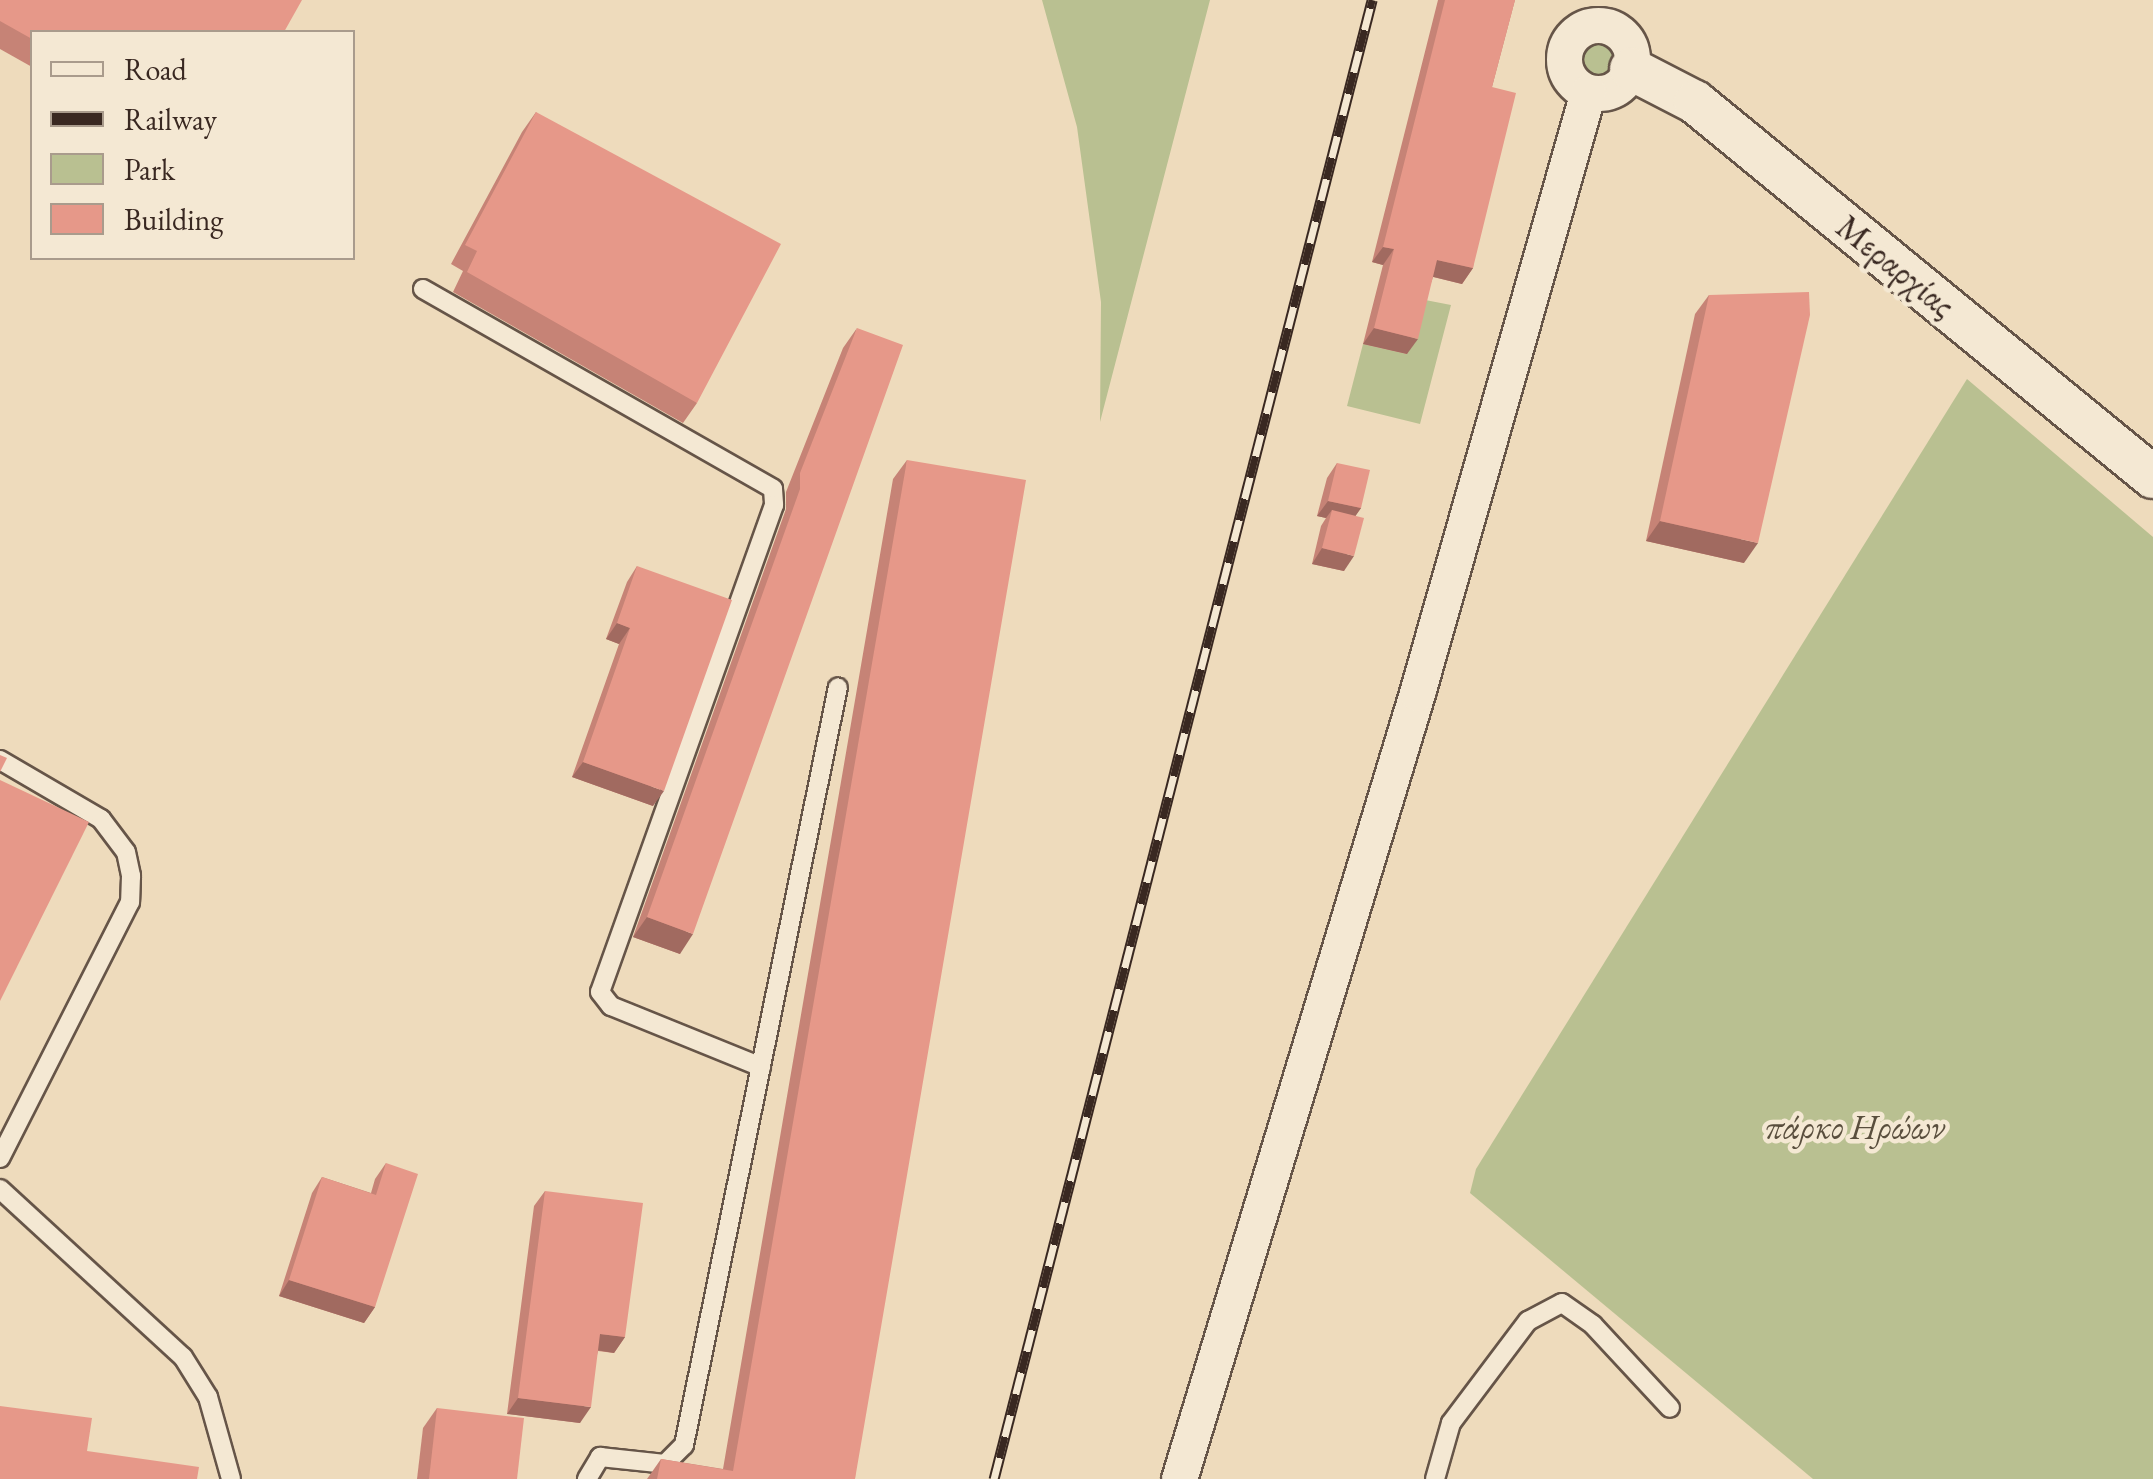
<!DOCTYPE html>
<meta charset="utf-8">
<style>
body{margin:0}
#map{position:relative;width:2153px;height:1479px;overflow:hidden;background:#eedbbc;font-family:"EB Garamond",serif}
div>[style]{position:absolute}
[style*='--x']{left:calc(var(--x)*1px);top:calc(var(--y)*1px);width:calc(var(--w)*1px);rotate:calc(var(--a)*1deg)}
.green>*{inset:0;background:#b9c091}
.round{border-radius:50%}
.roads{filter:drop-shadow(2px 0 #665548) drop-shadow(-2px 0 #665548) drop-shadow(0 2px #665548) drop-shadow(0 -2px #665548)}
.service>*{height:18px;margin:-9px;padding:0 9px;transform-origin:9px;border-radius:9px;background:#f4e8d3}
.minor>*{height:35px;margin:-17.5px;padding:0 17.5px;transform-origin:17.5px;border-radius:17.5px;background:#f4e8d3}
.minor>.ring{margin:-17.5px;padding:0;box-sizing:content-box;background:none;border:35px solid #f4e8d3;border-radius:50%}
.tertiary>*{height:42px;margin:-21px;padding:0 21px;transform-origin:21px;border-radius:21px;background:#f4e8d3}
.rail>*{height:11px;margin-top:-5.5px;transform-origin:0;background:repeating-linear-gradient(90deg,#f4e8d3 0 22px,#392821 0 44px);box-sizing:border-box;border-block:2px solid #392821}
.wall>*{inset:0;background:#c68376}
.shaded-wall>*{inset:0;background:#a16a60}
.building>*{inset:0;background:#e69889}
span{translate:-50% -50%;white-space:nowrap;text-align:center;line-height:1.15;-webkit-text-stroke:9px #f4e8d3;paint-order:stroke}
.street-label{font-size:35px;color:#392821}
.park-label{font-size:35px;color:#594e3d;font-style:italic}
.legend{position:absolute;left:30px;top:30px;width:325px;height:230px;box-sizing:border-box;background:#f4e8d3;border:2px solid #a99b8c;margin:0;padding:12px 18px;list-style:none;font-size:30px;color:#392821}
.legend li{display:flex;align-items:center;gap:20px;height:50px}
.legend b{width:50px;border:2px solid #a99b8c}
</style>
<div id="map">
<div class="green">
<i style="clip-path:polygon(1042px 0,1210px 0,1100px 422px,1101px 302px,1077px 127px)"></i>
<i class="round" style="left:1574px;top:35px;width:48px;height:48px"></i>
<i style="clip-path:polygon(1420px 299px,1451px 305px,1420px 424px,1347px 406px,1363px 344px,1407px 354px)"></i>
<i style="clip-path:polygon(1967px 379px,2153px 537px,2153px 1479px,1813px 1479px,1470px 1193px,1476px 1169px)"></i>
</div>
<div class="roads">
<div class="service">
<i style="--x:423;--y:289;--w:403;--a:29.7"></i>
<i style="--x:773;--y:489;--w:16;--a:86"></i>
<i style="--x:774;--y:505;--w:517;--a:109.66"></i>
<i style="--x:600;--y:992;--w:18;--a:52"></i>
<i style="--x:611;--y:1006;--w:162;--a:22.1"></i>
<i style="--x:0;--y:760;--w:117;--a:30.3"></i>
<i style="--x:101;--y:819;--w:41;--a:52.9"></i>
<i style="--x:126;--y:852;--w:25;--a:78"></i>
<i style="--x:131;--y:876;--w:26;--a:92"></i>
<i style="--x:130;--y:902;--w:287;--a:116.9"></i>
<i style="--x:0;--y:1189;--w:248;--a:42.6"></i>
<i style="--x:183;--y:1357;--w:47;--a:58"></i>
<i style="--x:208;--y:1397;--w:85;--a:74.3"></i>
<i style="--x:587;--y:1479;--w:26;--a:-59"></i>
<i style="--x:600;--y:1457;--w:65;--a:6.1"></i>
<i style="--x:665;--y:1464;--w:27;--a:-45"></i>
<i style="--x:684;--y:1445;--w:773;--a:-78.52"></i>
<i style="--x:1435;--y:1479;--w:58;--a:-74.1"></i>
<i style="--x:1451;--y:1423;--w:128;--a:-53"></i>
<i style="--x:1528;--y:1321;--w:38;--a:-28"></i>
<i style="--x:1562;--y:1303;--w:38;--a:35"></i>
<i style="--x:1593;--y:1325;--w:113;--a:47.1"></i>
</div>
<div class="minor">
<i class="ring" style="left:1564px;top:25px;width:33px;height:33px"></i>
<i style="--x:1179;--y:1479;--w:821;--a:-73.15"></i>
<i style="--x:1417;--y:693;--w:625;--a:-74.12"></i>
</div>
<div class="tertiary">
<i style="--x:1631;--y:69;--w:72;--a:27.3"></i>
<i style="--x:1695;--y:102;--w:592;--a:39.31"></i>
</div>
</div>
<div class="rail">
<i style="--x:994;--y:1479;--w:1527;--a:-75.66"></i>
</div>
<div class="wall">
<i style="clip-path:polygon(0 0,32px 32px,32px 67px,0 49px)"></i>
<i style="clip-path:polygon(1438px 0,1515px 0,1492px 87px,1473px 268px,1462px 284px,1433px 277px,1407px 354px,1363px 344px,1383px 265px,1372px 262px)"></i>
<i style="clip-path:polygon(536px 112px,697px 403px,683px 423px,453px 292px,463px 271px,451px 264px,522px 132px)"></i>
<i style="clip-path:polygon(1709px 295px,1744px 563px,1646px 541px,1695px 314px)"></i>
<i style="clip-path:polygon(857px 328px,680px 954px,633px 937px,786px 509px,786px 492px,843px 348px)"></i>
<i style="clip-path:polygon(907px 460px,855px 1479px,647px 1479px,661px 1459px,723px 1469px,893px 479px)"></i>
<i style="clip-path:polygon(1337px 463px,1361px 508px,1355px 516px,1344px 571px,1312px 564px,1321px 526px,1326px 518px,1317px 516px,1327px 478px)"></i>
<i style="clip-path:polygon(637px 566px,653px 806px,572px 777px,619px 644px,606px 639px,627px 582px)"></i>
<i style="clip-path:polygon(386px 1163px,375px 1307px,364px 1323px,279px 1296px,312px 1193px,322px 1177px,371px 1193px,375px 1179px)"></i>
<i style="clip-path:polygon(545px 1191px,625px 1337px,614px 1353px,598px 1351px,580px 1423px,507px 1414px,534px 1206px)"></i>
<i style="clip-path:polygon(437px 1408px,517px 1479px,417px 1479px,423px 1428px)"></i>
</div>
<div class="shaded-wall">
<i style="clip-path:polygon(1383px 247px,1394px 249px,1383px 265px,1372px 262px)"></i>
<i style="clip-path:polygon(1437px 260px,1473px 268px,1462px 284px,1426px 275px)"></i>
<i style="clip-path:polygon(1374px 328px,1418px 339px,1407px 354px,1363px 344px)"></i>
<i style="clip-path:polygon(1328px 501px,1361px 508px,1350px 524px,1332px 510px,1326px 518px,1317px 516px)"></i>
<i style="clip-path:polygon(1660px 521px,1758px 543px,1744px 563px,1646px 541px)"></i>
<i style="clip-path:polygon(1322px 548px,1354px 556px,1344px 571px,1312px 564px)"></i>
<i style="clip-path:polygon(617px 623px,630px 628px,619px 644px,606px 639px)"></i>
<i style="clip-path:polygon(583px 762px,664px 791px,653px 806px,572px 777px)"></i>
<i style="clip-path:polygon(647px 917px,693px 934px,680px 954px,633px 937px)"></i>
<i style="clip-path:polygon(289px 1280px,375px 1307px,364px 1323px,279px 1296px)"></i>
<i style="clip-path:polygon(600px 1334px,625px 1337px,614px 1353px,590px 1349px)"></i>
<i style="clip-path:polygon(518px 1398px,591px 1407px,580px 1423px,507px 1414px)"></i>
</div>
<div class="building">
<i style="clip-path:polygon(0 0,302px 0,284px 32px,32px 32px,32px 39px,0 21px)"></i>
<i style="clip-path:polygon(1445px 0,1515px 0,1492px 87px,1516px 93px,1473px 268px,1437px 260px,1418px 339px,1374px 328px,1394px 249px,1383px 247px)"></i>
<i style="clip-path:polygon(536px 112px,781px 244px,697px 403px,467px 272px,477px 251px,465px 245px)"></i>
<i style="clip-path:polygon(1809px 292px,1810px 315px,1758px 543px,1660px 521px,1709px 295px)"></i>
<i style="clip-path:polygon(857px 328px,903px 345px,693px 934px,647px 917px,800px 489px,800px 473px)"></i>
<i style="clip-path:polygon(907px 460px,1026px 480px,855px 1479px,657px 1479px,661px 1459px,733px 1471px)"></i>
<i style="clip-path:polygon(1337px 463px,1370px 470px,1361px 508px,1328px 501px)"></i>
<i style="clip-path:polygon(1332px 510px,1364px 518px,1354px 556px,1322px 548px)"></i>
<i style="clip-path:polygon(637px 566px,732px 600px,664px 791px,583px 762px,630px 628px,617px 623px)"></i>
<i style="clip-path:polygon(0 755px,7px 758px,0 772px)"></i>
<i style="clip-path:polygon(0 780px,89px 822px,0 1001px)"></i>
<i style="clip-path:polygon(386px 1163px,418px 1174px,375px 1307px,289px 1280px,322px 1177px,376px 1195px)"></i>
<i style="clip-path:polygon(545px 1191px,643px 1203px,625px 1337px,600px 1334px,591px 1407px,518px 1398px)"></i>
<i style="clip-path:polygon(0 1406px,92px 1418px,87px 1451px,199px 1467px,197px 1479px,0 1479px)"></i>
<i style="clip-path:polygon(437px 1408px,524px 1418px,517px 1479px,429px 1479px)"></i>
</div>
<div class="street-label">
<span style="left:1896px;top:266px;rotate:39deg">Μεραρχίας</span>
</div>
<div class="park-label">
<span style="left:1855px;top:1127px">πάρκο Ηρώων</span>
</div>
<ul class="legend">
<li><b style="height:12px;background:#f4e8d3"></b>Road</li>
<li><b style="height:12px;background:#392821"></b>Railway</li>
<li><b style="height:28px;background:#b9c091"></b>Park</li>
<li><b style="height:28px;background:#e69889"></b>Building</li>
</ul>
</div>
